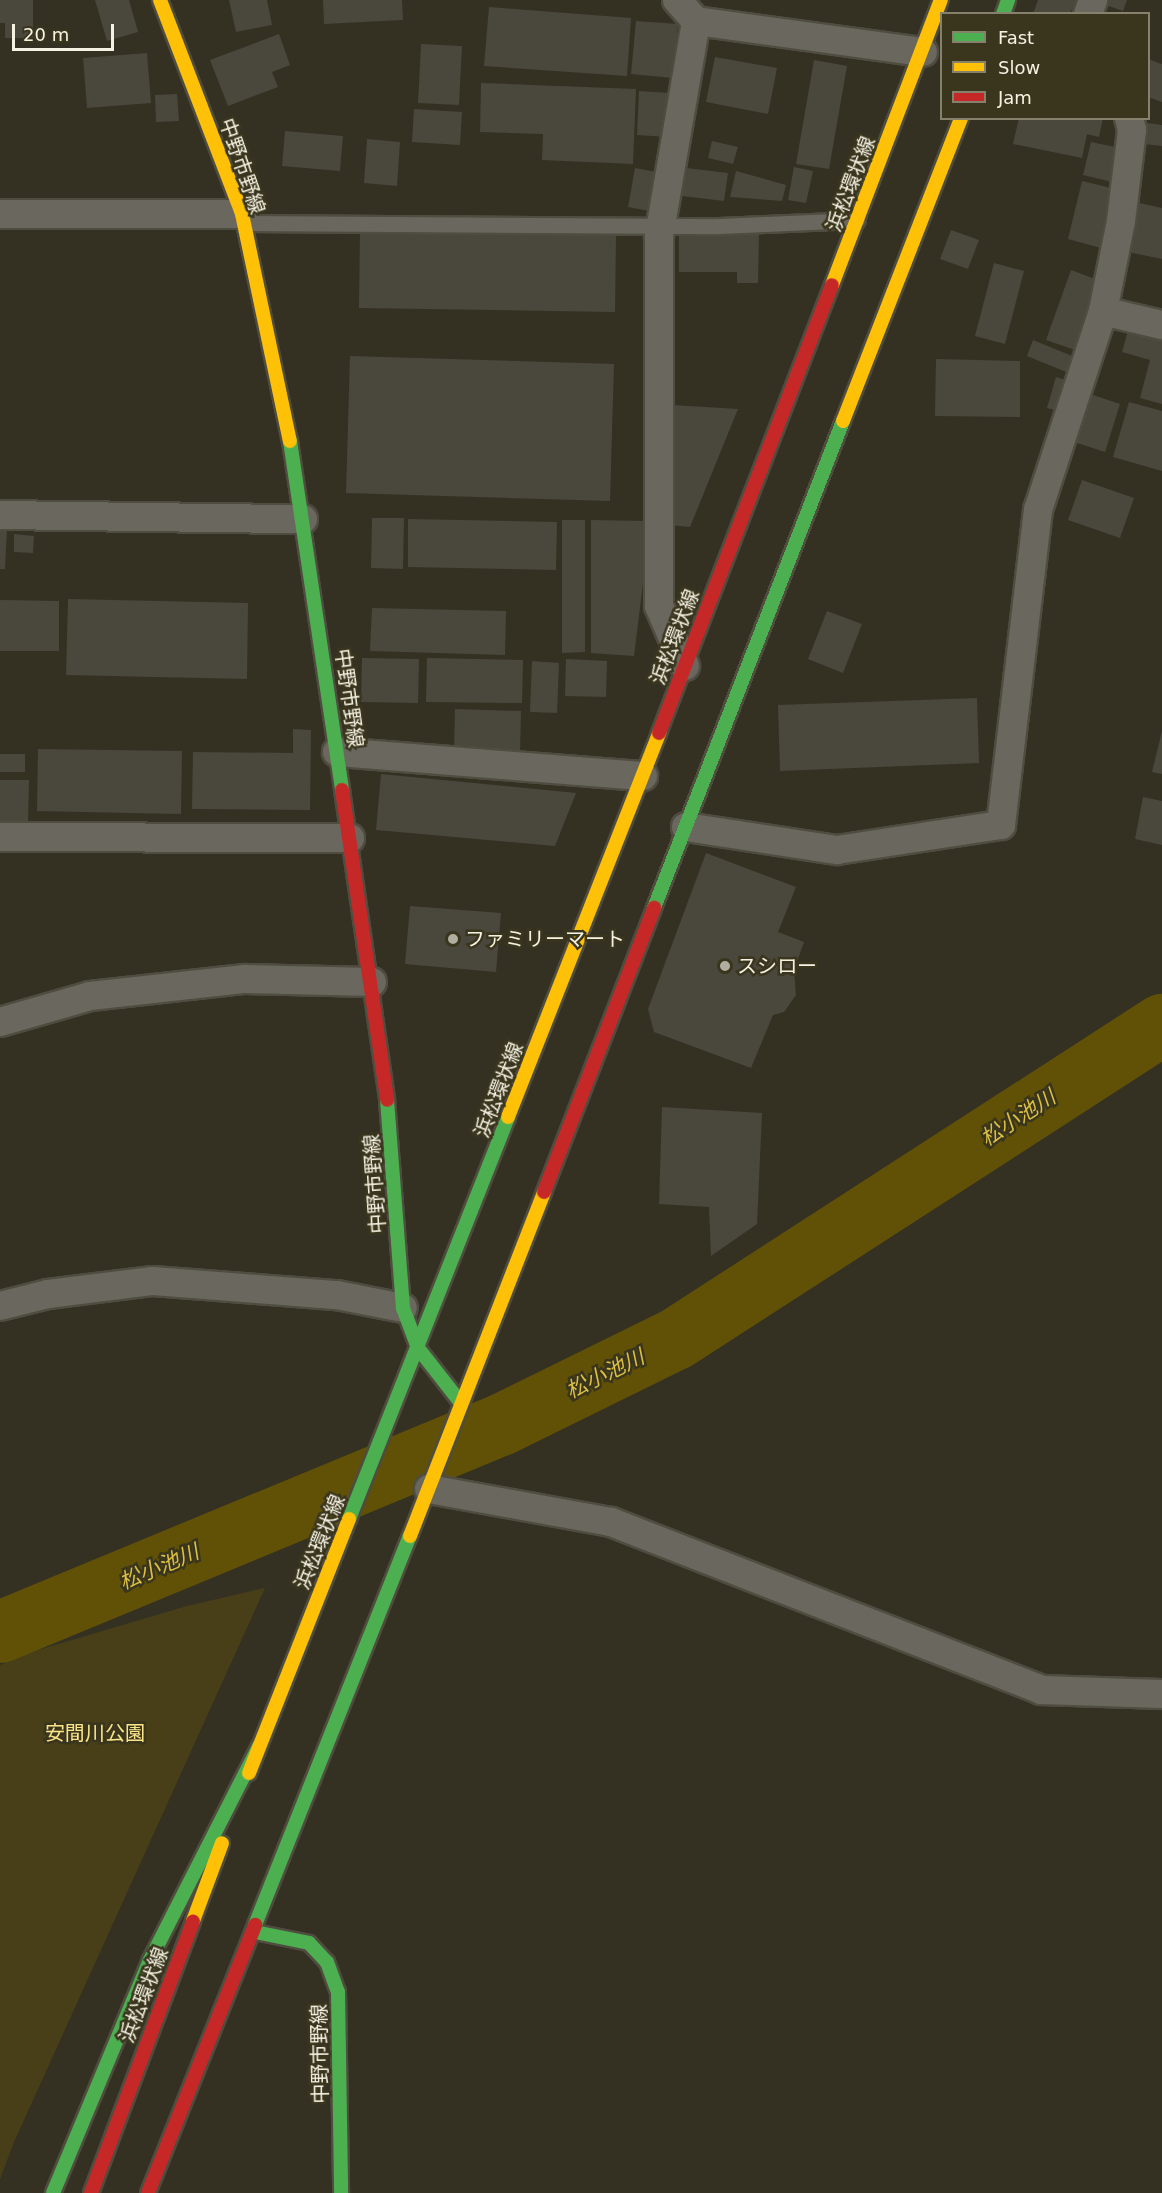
<!DOCTYPE html>
<meta charset="utf-8">
<style>
body{margin:0}
#map{position:relative;width:1162px;height:2193px;overflow:hidden;background:#343123;font-family:"DejaVu Sans","Noto Sans JP",sans-serif}
div>[style]{position:absolute}
[style*='--x']{left:calc(var(--x)*1px);top:calc(var(--y)*1px);width:calc(var(--w)*1px);rotate:calc(var(--a)*1deg)}
.green>*{inset:0;background:#483f19}
.river>*{height:62px;margin:-31px;padding:0 31px;transform-origin:31px;border-radius:31px;background:#605106}
.building>*{inset:0;background:#4a473c}
.roads{filter:drop-shadow(2px 0 #4f4c40) drop-shadow(-2px 0 #4f4c40) drop-shadow(0 2px #4f4c40) drop-shadow(0 -2px #4f4c40)}
.lane>*{height:15px;margin:-7.5px;padding:0 7.5px;transform-origin:7.5px;border-radius:7.5px;background:#6a685e}
.street>*{height:28px;margin:-14px;padding:0 14px;transform-origin:14px;border-radius:14px;background:#6a685e}
.fast>*{height:14px;margin:-7px;padding:0 7px;transform-origin:7px;border-radius:7px;background:#4caf50}
.slow>*{height:14px;margin:-7px;padding:0 7px;transform-origin:7px;border-radius:7px;background:#ffc107}
.jam>*{height:14px;margin:-7px;padding:0 7px;transform-origin:7px;border-radius:7px;background:#c62828}
.dots>*{width:16px;height:16px;translate:-50% -50%;box-sizing:border-box;border:3px solid #3a351d;border-radius:50%}
span{translate:-50% -50%;white-space:nowrap;text-align:center;line-height:1.15;-webkit-text-stroke:5px #3a351d;paint-order:stroke}
.street-label{font-size:20px;color:#f5f2e3}
.poi-label{font-size:20px;color:#f5f2e3}
.left{translate:0 -50%;text-align:left}
.park-label{font-size:20px;color:#fae488}
.water-label{font-size:21px;color:#dcc043;font-style:italic}
.legend{position:absolute;left:940px;top:12px;width:210px;height:108px;box-sizing:border-box;background:#3a351d;border:2px solid #85816c;margin:0;padding:8px 10px;list-style:none;font-size:18px;color:#f5f2e3}
.legend li{display:flex;align-items:center;gap:12px;height:30px}
.legend b{width:30px;border:2px solid #85816c}
.scale{position:absolute;left:12px;top:24px;width:102px;height:27px;box-sizing:border-box;border:3px solid #f5f2e3;border-top:0;padding-left:8px;font-size:18px;line-height:21px;white-space:nowrap;color:#f5f2e3;-webkit-text-stroke:4px #3a351d;paint-order:stroke}
</style>
<div id="map">
<div class="green">
<i style="clip-path:polygon(265px 1588px,14px 2142px,0 2179px,0 1665px,28px 1653px,187px 1606px)"></i>
</div>
<div class="river">
<i style="--x:0;--y:1632;--w:544;--a:-22.47"></i>
<i style="--x:503;--y:1424;--w:193;--a:-26.2"></i>
<i style="--x:676;--y:1339;--w:579;--a:-32.87"></i>
</div>
<div class="building">
<i style="clip-path:polygon(0 0,33px 0,33px 38px,5px 38px,5px 23px,0 23px)"></i>
<i style="clip-path:polygon(95px 0,129px 0,138px 32px,107px 41px)"></i>
<i style="clip-path:polygon(229px 0,267px 0,272px 25px,236px 32px)"></i>
<i style="clip-path:polygon(323px 0,402px 0,403px 20px,324px 24px)"></i>
<i style="clip-path:polygon(1038px 0,1076px 0,1070px 14px,1033px 14px)"></i>
<i style="clip-path:polygon(1108px 0,1127px 0,1123px 11px,1106px 5px)"></i>
<i style="clip-path:polygon(489px 7px,631px 18px,627px 76px,484px 66px)"></i>
<i style="clip-path:polygon(636px 21px,678px 24px,673px 78px,631px 74px)"></i>
<i style="clip-path:polygon(279px 34px,290px 65px,272px 72px,278px 87px,228px 106px,210px 60px)"></i>
<i style="clip-path:polygon(421px 44px,462px 46px,459px 105px,418px 103px)"></i>
<i style="clip-path:polygon(147px 53px,151px 103px,87px 108px,83px 58px)"></i>
<i style="clip-path:polygon(715px 57px,777px 68px,768px 114px,706px 102px)"></i>
<i style="clip-path:polygon(1148px 59px,1162px 64px,1162px 102px,1148px 97px)"></i>
<i style="clip-path:polygon(814px 60px,847px 66px,829px 169px,796px 164px)"></i>
<i style="clip-path:polygon(481px 83px,636px 89px,633px 164px,542px 160px,543px 134px,480px 132px)"></i>
<i style="clip-path:polygon(639px 91px,670px 93px,667px 137px,637px 135px)"></i>
<i style="clip-path:polygon(177px 94px,179px 121px,156px 122px,155px 95px)"></i>
<i style="clip-path:polygon(414px 109px,462px 112px,460px 145px,412px 142px)"></i>
<i style="clip-path:polygon(1019px 118px,1103px 118px,1099px 137px,1087px 134px,1082px 158px,1013px 144px)"></i>
<i style="clip-path:polygon(1147px 123px,1162px 125px,1162px 146px,1144px 144px)"></i>
<i style="clip-path:polygon(285px 131px,343px 136px,340px 171px,282px 166px)"></i>
<i style="clip-path:polygon(367px 139px,400px 142px,397px 186px,364px 183px)"></i>
<i style="clip-path:polygon(712px 141px,738px 147px,733px 164px,708px 158px)"></i>
<i style="clip-path:polygon(1091px 142px,1120px 148px,1112px 182px,1083px 175px)"></i>
<i style="clip-path:polygon(794px 167px,813px 171px,806px 203px,788px 200px)"></i>
<i style="clip-path:polygon(635px 168px,661px 173px,655px 212px,628px 207px)"></i>
<i style="clip-path:polygon(686px 168px,728px 173px,724px 201px,682px 196px)"></i>
<i style="clip-path:polygon(736px 171px,786px 185px,782px 201px,730px 197px)"></i>
<i style="clip-path:polygon(1082px 181px,1115px 189px,1101px 248px,1068px 239px)"></i>
<i style="clip-path:polygon(1139px 203px,1162px 208px,1162px 259px,1128px 252px)"></i>
<i style="clip-path:polygon(951px 230px,979px 240px,968px 269px,940px 259px)"></i>
<i style="clip-path:polygon(360px 231px,616px 235px,615px 312px,359px 308px)"></i>
<i style="clip-path:polygon(679px 233px,759px 234px,758px 283px,737px 283px,737px 272px,679px 272px)"></i>
<i style="clip-path:polygon(994px 263px,1024px 271px,1005px 344px,975px 336px)"></i>
<i style="clip-path:polygon(1071px 270px,1100px 281px,1075px 350px,1046px 340px)"></i>
<i style="clip-path:polygon(1129px 327px,1162px 337px,1162px 404px,1140px 398px,1150px 360px,1122px 352px)"></i>
<i style="clip-path:polygon(1033px 340px,1077px 358px,1071px 374px,1027px 356px)"></i>
<i style="clip-path:polygon(350px 356px,614px 364px,610px 501px,346px 493px)"></i>
<i style="clip-path:polygon(936px 359px,1020px 361px,1020px 417px,935px 416px)"></i>
<i style="clip-path:polygon(1056px 377px,1071px 382px,1061px 412px,1047px 408px)"></i>
<i style="clip-path:polygon(1090px 394px,1120px 404px,1105px 452px,1074px 442px)"></i>
<i style="clip-path:polygon(1129px 402px,1162px 411px,1162px 471px,1113px 457px)"></i>
<i style="clip-path:polygon(672px 405px,738px 409px,690px 527px,670px 525px)"></i>
<i style="clip-path:polygon(1082px 480px,1134px 498px,1120px 538px,1068px 520px)"></i>
<i style="clip-path:polygon(372px 518px,404px 518px,403px 569px,371px 568px)"></i>
<i style="clip-path:polygon(408px 519px,557px 522px,556px 570px,408px 567px)"></i>
<i style="clip-path:polygon(562px 520px,585px 520px,585px 652px,562px 653px)"></i>
<i style="clip-path:polygon(591px 520px,646px 521px,646px 559px,634px 656px,591px 653px)"></i>
<i style="clip-path:polygon(0 529px,7px 529px,5px 569px,0 569px)"></i>
<i style="clip-path:polygon(14px 534px,34px 536px,33px 553px,14px 552px)"></i>
<i style="clip-path:polygon(68px 599px,248px 603px,247px 679px,66px 675px)"></i>
<i style="clip-path:polygon(0 600px,59px 601px,59px 651px,0 651px)"></i>
<i style="clip-path:polygon(372px 608px,506px 611px,505px 655px,370px 651px)"></i>
<i style="clip-path:polygon(827px 611px,862px 624px,843px 673px,808px 659px)"></i>
<i style="clip-path:polygon(362px 658px,419px 659px,418px 703px,361px 702px)"></i>
<i style="clip-path:polygon(427px 658px,523px 660px,522px 703px,426px 702px)"></i>
<i style="clip-path:polygon(566px 659px,607px 661px,606px 697px,565px 696px)"></i>
<i style="clip-path:polygon(532px 661px,559px 663px,557px 713px,530px 712px)"></i>
<i style="clip-path:polygon(977px 698px,979px 763px,780px 771px,778px 705px)"></i>
<i style="clip-path:polygon(455px 709px,521px 711px,520px 753px,454px 751px)"></i>
<i style="clip-path:polygon(293px 729px,311px 730px,310px 810px,192px 809px,193px 752px,293px 753px)"></i>
<i style="clip-path:polygon(1162px 731px,1162px 774px,1152px 772px)"></i>
<i style="clip-path:polygon(38px 749px,182px 751px,181px 814px,37px 811px)"></i>
<i style="clip-path:polygon(0 754px,25px 754px,25px 772px,0 772px)"></i>
<i style="clip-path:polygon(381px 774px,576px 793px,555px 846px,376px 830px)"></i>
<i style="clip-path:polygon(0 780px,29px 780px,28px 824px,0 823px)"></i>
<i style="clip-path:polygon(1143px 797px,1162px 801px,1162px 845px,1135px 839px)"></i>
<i style="clip-path:polygon(706px 853px,796px 887px,778px 932px,804px 942px,794px 970px,796px 995px,784px 1012px,773px 1015px,751px 1068px,654px 1032px,648px 1009px)"></i>
<i style="clip-path:polygon(410px 906px,501px 913px,496px 972px,405px 964px)"></i>
<i style="clip-path:polygon(662px 1107px,762px 1113px,757px 1224px,711px 1256px,709px 1207px,659px 1204px)"></i>
</div>
<div class="roads">
<div class="lane">
<i style="--x:243;--y:223;--w:476;--a:0.4"></i>
<i style="--x:719;--y:226;--w:138;--a:-2.5"></i>
</div>
<div class="street">
<i style="--x:677;--y:0;--w:28;--a:48"></i>
<i style="--x:696;--y:21;--w:229;--a:7.8"></i>
<i style="--x:1088;--y:14;--w:15;--a:-70"></i>
<i style="--x:0;--y:214;--w:242;--a:0"></i>
<i style="--x:1103;--y:311;--w:61;--a:13.3"></i>
<i style="--x:0;--y:515;--w:303;--a:0.8"></i>
<i style="--x:685;--y:666;--w:65;--a:-113.4"></i>
<i style="--x:659;--y:606;--w:370;--a:-90"></i>
<i style="--x:659;--y:236;--w:218;--a:-80.2"></i>
<i style="--x:337;--y:752;--w:307;--a:4.5"></i>
<i style="--x:686;--y:827;--w:153;--a:8.7"></i>
<i style="--x:837;--y:850;--w:166;--a:-8.7"></i>
<i style="--x:1001;--y:825;--w:317;--a:-83.3"></i>
<i style="--x:1038;--y:510;--w:209;--a:-71.9"></i>
<i style="--x:1103;--y:311;--w:92;--a:-78.7"></i>
<i style="--x:1121;--y:221;--w:92;--a:-83.1"></i>
<i style="--x:1132;--y:130;--w:12;--a:-104"></i>
<i style="--x:0;--y:837;--w:350;--a:0.2"></i>
<i style="--x:0;--y:1022;--w:94;--a:-16.1"></i>
<i style="--x:90;--y:996;--w:156;--a:-6.3"></i>
<i style="--x:245;--y:979;--w:127;--a:1.4"></i>
<i style="--x:0;--y:1306;--w:49;--a:-14"></i>
<i style="--x:48;--y:1294;--w:106;--a:-7.1"></i>
<i style="--x:153;--y:1281;--w:185;--a:4.4"></i>
<i style="--x:337;--y:1295;--w:67;--a:11.1"></i>
<i style="--x:429;--y:1489;--w:185;--a:10.3"></i>
<i style="--x:611;--y:1522;--w:462;--a:21.3"></i>
<i style="--x:1041;--y:1690;--w:121;--a:1.9"></i>
</div>
<div class="fast">
<i style="--x:1003;--y:14;--w:15;--a:-70"></i>
<i style="--x:290;--y:441;--w:353;--a:81.5"></i>
<i style="--x:654;--y:908;--w:522;--a:-68.79"></i>
<i style="--x:387;--y:1100;--w:209;--a:85.6"></i>
<i style="--x:403;--y:1308;--w:43;--a:69.4"></i>
<i style="--x:418;--y:1348;--w:70;--a:52"></i>
<i style="--x:349;--y:1519;--w:432;--a:-68.4"></i>
<i style="--x:255;--y:1925;--w:419;--a:-68.3"></i>
<i style="--x:255;--y:1932;--w:55;--a:11.5"></i>
<i style="--x:309;--y:1943;--w:26;--a:47"></i>
<i style="--x:327;--y:1962;--w:32;--a:70"></i>
<i style="--x:338;--y:1992;--w:201;--a:89.1"></i>
<i style="--x:53;--y:2193;--w:250;--a:-67.4"></i>
<i style="--x:149;--y:1962;--w:242;--a:-63"></i>
</div>
<div class="slow">
<i style="--x:160;--y:0;--w:229;--a:69"></i>
<i style="--x:242;--y:214;--w:232;--a:78.1"></i>
<i style="--x:832;--y:285;--w:305;--a:-69.1"></i>
<i style="--x:843;--y:421;--w:325;--a:-68.7"></i>
<i style="--x:508;--y:1117;--w:413;--a:-68.5"></i>
<i style="--x:410;--y:1536;--w:369;--a:-68.7"></i>
<i style="--x:249;--y:1773;--w:273;--a:-68.5"></i>
<i style="--x:193;--y:1921;--w:83;--a:-69.6"></i>
</div>
<div class="jam">
<i style="--x:659;--y:733;--w:480;--a:-68.9"></i>
<i style="--x:342;--y:790;--w:313;--a:81.7"></i>
<i style="--x:544;--y:1192;--w:305;--a:-68.8"></i>
<i style="--x:91;--y:2193;--w:290;--a:-69.4"></i>
<i style="--x:148;--y:2193;--w:289;--a:-68.2"></i>
</div>
</div>
<div class="dots">
<i style="left:453px;top:939px;background:#b1aea0"></i>
<i style="left:725px;top:966px;background:#b1aea0"></i>
</div>
<div class="street-label">
<span style="left:242px;top:166px;rotate:71deg">中野市野線</span>
<span style="left:851px;top:184px;rotate:-69deg">浜松環状線</span>
<span style="left:675px;top:637px;rotate:-69deg">浜松環状線</span>
<span style="left:349px;top:698px;rotate:82deg">中野市野線</span>
<span style="left:499px;top:1090px;rotate:-69deg">浜松環状線</span>
<span style="left:375px;top:1184px;rotate:-94deg">中野市野線</span>
<span style="left:320px;top:1542px;rotate:-68deg">浜松環状線</span>
<span style="left:144px;top:1995px;rotate:-69deg">浜松環状線</span>
<span style="left:320px;top:2054px;rotate:-91deg">中野市野線</span>
</div>
<div class="poi-label">
<span class="left" style="left:465px;top:939px">ファミリーマート</span>
<span class="left" style="left:737px;top:966px">スシロー</span>
</div>
<div class="park-label">
<span style="left:95px;top:1733px">安間川公園</span>
</div>
<div class="water-label">
<span style="left:1018px;top:1118px;rotate:-33deg">松小池川</span>
<span style="left:605px;top:1374px;rotate:-26deg">松小池川</span>
<span style="left:159px;top:1567px;rotate:-23deg">松小池川</span>
</div>
<ul class="legend">
<li><b style="height:8px;background:#4caf50"></b>Fast</li>
<li><b style="height:8px;background:#ffc107"></b>Slow</li>
<li><b style="height:8px;background:#c62828"></b>Jam</li>
</ul>
<div class="scale">20 m</div>
</div>
